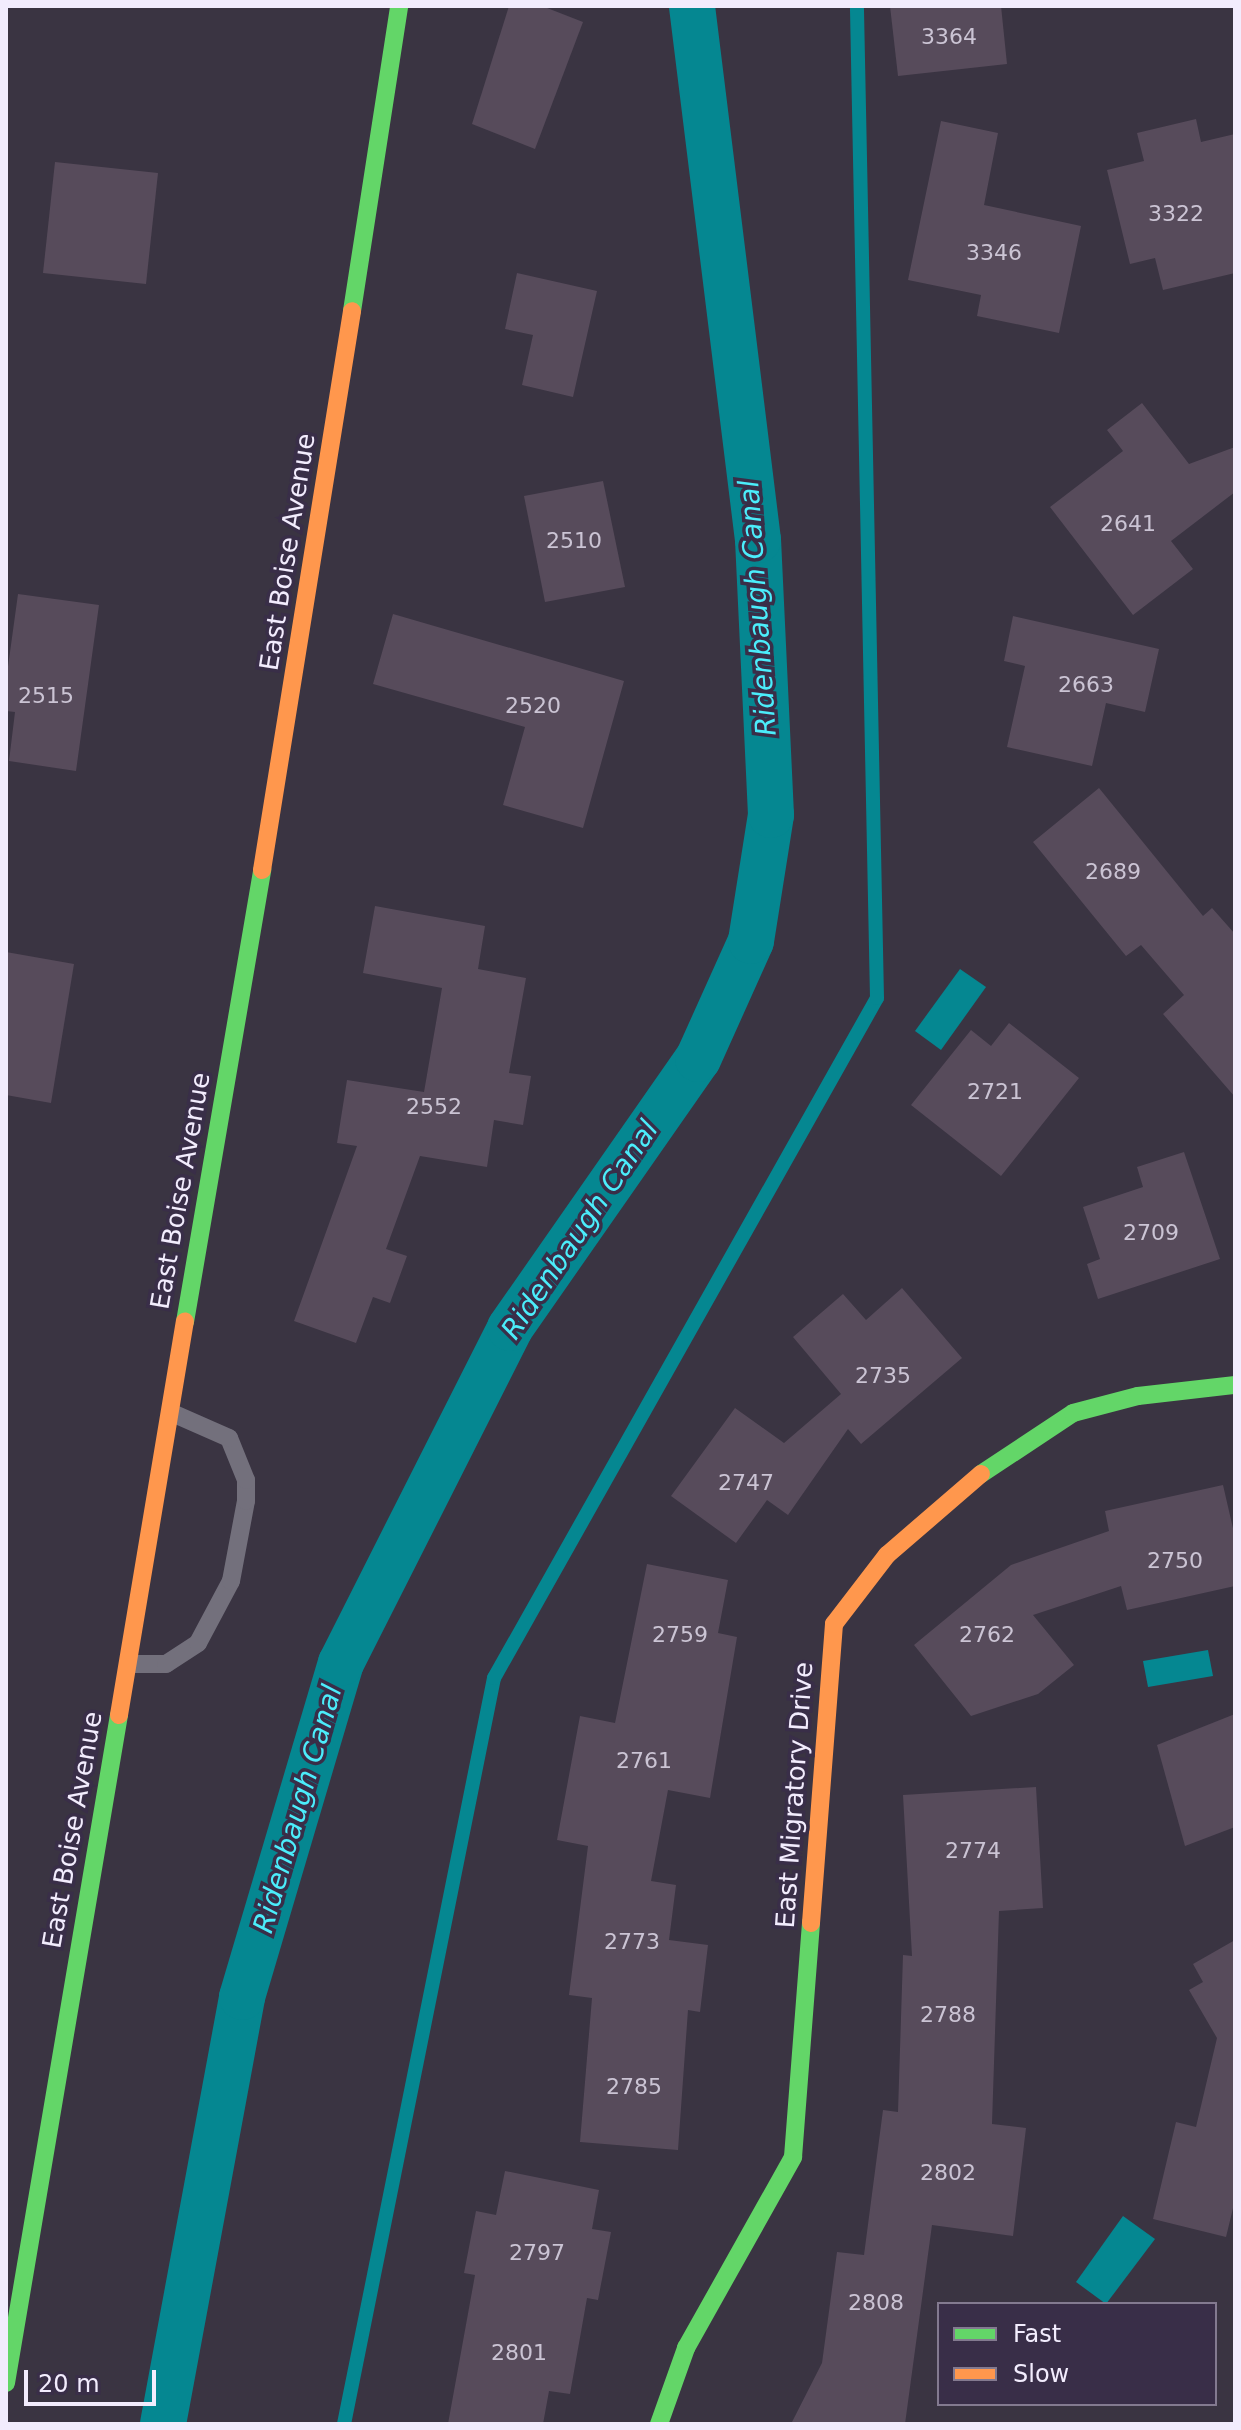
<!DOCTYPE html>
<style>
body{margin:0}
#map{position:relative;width:1241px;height:2430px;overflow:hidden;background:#3a3442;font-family:"DejaVu Sans",sans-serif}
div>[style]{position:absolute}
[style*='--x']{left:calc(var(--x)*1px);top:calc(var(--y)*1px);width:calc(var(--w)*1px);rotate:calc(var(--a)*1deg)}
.water>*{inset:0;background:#058791}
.stream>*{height:14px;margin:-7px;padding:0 7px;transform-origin:7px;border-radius:7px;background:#058791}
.canal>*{height:46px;margin:-23px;padding:0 23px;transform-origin:23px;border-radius:23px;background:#058791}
.building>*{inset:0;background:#574b5b}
.lane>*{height:18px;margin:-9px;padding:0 9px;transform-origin:9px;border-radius:9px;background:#73707c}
.fast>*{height:18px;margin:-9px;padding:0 9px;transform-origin:9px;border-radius:9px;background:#63d668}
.slow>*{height:18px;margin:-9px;padding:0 9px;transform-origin:9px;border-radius:9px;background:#ff974d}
span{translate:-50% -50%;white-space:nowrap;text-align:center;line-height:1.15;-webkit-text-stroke:7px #392e48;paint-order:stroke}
.number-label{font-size:22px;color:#cbc4d4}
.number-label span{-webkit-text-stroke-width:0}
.street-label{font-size:26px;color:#f2ecfd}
.water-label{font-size:28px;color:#4bedfb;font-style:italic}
.frame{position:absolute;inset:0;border:8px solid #f2ecfd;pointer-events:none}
.legend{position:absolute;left:937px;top:2302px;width:280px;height:104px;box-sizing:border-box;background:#392e48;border:2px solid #837a90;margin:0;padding:10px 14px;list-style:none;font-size:24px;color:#f2ecfd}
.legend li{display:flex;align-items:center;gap:16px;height:40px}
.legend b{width:40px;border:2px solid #837a90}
.scale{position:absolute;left:24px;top:2370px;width:132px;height:36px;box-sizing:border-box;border:4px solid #f2ecfd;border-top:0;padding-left:10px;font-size:24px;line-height:28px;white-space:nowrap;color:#f2ecfd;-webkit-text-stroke:6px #392e48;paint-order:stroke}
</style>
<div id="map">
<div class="water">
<i style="clip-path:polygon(960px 969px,986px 987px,941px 1050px,915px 1031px)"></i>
<i style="clip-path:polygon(1208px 1650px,1213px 1676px,1148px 1687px,1143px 1661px)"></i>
<i style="clip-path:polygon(1123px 2216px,1155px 2239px,1106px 2304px,1076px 2282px)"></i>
</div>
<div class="stream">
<i style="--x:344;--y:2424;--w:761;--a:-78.63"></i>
<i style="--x:494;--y:1678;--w:780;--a:-60.61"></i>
<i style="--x:877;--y:998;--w:992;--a:-91.16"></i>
</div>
<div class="canal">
<i style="--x:163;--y:2424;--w:434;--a:-79.5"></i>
<i style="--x:242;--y:1997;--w:348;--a:-73.5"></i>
<i style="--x:341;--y:1663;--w:375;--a:-63.2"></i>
<i style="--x:510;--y:1328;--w:328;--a:-55.1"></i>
<i style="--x:698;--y:1059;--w:129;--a:-65.8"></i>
<i style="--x:751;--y:941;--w:128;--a:-81"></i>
<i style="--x:771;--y:815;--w:275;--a:-92.7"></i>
<i style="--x:758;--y:540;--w:538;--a:-97.05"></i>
</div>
<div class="building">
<i style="clip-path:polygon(509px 6px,542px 6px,583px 22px,535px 149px,472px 124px)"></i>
<i style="clip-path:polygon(890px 6px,1001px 6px,1007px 64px,898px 76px)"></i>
<i style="clip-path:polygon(1196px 119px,1201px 142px,1235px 134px,1235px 273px,1163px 290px,1155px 258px,1130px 264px,1107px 170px,1144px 161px,1137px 133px)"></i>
<i style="clip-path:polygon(941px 121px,998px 133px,984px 205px,1081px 226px,1059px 333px,977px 316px,981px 295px,908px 280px)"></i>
<i style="clip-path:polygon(55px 162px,158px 173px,146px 284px,43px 273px)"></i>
<i style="clip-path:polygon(517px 273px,597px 291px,573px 397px,522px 385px,533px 335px,505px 329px)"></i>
<i style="clip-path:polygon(1142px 403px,1189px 464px,1235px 447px,1235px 492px,1171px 541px,1193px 569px,1133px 615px,1050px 507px,1123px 451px,1107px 430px)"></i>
<i style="clip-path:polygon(603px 481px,625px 587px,545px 602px,524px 496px)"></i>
<i style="clip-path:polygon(18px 594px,99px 605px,76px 771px,9px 761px,15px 712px,6px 711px,6px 681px)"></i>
<i style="clip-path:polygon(393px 614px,624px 681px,583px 828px,503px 805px,525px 727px,373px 684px)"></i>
<i style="clip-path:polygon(1013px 616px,1159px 649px,1145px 712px,1106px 703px,1092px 766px,1007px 747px,1025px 666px,1004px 661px)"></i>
<i style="clip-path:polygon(1099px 788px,1203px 916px,1212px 908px,1235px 934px,1235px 1097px,1163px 1014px,1184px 995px,1141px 945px,1126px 956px,1033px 842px)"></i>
<i style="clip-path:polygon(375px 906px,485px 926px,478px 969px,526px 978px,509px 1073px,531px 1076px,523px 1125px,494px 1120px,487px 1167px,420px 1156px,386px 1249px,407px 1256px,390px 1303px,373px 1297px,356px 1343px,294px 1321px,357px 1146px,337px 1143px,347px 1080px,424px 1092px,442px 988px,363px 973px)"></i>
<i style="clip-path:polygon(6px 952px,74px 964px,51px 1103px,6px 1095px)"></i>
<i style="clip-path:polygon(1009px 1023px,1079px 1078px,1001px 1176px,911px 1105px,971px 1030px,991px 1046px)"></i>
<i style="clip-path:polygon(1184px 1152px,1220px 1259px,1098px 1299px,1087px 1264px,1100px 1259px,1083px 1207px,1143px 1187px,1137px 1167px)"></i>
<i style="clip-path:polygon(902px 1288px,962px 1358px,861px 1444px,848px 1429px,788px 1515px,767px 1500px,736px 1543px,671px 1496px,735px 1408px,784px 1443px,841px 1394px,793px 1337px,843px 1294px,866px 1320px)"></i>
<i style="clip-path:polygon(1223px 1485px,1235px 1537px,1235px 1586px,1127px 1610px,1121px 1586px,1033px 1615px,1074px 1665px,1038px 1694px,971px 1716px,914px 1645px,1011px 1565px,1109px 1531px,1105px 1511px)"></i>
<i style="clip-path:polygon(647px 1564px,728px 1580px,718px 1633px,737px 1637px,710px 1798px,668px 1790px,651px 1881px,676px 1885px,669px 1940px,708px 1945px,700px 2012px,688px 2010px,678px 2150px,580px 2142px,592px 1998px,569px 1995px,588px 1846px,557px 1840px,580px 1716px,615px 1723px)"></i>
<i style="clip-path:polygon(1235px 1714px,1235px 1827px,1185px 1846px,1157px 1745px)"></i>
<i style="clip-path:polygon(1036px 1787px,1043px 1908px,999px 1911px,992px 2124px,1026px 2128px,1013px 2236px,932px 2225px,905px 2424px,791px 2424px,822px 2363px,837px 2252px,864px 2255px,883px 2110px,898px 2112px,903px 1955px,912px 1956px,903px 1795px)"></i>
<i style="clip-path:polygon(1235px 1940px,1235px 2200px,1226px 2237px,1153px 2219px,1176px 2122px,1196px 2127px,1217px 2038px,1189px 1990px,1203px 1982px,1193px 1964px)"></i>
<i style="clip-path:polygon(505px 2171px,599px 2190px,592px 2229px,611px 2232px,598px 2300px,587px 2298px,570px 2394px,549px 2391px,543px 2424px,448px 2424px,475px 2275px,464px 2273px,476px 2211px,496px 2215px)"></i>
</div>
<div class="lane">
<i style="--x:128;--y:1664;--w:38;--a:0"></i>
<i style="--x:166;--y:1664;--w:38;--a:-33"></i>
<i style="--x:198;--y:1643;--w:70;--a:-62"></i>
<i style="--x:231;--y:1581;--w:81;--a:-79.4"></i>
<i style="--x:246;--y:1501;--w:21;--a:-90"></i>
<i style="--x:246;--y:1480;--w:45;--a:-112"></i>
<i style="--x:229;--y:1438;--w:64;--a:-156.2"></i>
</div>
<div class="fast">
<i style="--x:352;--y:311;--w:309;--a:-81.2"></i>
<i style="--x:185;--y:1322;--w:459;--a:-80.3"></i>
<i style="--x:981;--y:1474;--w:110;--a:-33.5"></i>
<i style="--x:1073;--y:1413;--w:67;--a:-14.7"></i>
<i style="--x:1138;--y:1396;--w:98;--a:-6.5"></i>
<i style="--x:6;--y:2383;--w:677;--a:-80.4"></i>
<i style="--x:659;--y:2424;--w:81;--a:-70.4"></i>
<i style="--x:686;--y:2348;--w:219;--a:-60.7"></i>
<i style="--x:793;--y:2157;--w:235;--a:-85.6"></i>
</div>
<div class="slow">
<i style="--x:262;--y:870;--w:566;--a:-80.85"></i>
<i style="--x:119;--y:1715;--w:399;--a:-80.5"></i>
<i style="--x:811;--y:1923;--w:300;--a:-85.6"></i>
<i style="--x:834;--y:1624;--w:87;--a:-52.5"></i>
<i style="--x:887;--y:1555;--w:124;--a:-40.8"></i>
</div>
<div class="number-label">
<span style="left:949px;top:37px">3364</span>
<span style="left:1176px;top:214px">3322</span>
<span style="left:994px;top:253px">3346</span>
<span style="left:1128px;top:524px">2641</span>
<span style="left:574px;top:541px">2510</span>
<span style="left:1086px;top:685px">2663</span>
<span style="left:46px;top:696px">2515</span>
<span style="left:533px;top:706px">2520</span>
<span style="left:1113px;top:872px">2689</span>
<span style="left:995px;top:1092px">2721</span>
<span style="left:434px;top:1107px">2552</span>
<span style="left:1151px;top:1233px">2709</span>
<span style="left:883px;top:1376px">2735</span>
<span style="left:746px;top:1483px">2747</span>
<span style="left:1175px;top:1561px">2750</span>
<span style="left:680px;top:1635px">2759</span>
<span style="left:987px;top:1635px">2762</span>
<span style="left:644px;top:1761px">2761</span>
<span style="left:973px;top:1851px">2774</span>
<span style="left:632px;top:1942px">2773</span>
<span style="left:948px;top:2015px">2788</span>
<span style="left:634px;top:2087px">2785</span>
<span style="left:948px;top:2173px">2802</span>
<span style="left:537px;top:2253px">2797</span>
<span style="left:876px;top:2303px">2808</span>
<span style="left:519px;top:2353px">2801</span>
</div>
<div class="street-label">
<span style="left:288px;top:552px;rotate:-81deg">East Boise Avenue</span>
<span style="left:181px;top:1191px;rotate:-80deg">East Boise Avenue</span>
<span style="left:795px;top:1795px;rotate:-86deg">East Migratory Drive</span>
<span style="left:73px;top:1830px;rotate:-80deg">East Boise Avenue</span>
</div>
<div class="water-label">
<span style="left:758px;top:608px;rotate:-94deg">Ridenbaugh Canal</span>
<span style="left:580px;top:1230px;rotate:-56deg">Ridenbaugh Canal</span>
<span style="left:298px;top:1809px;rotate:-74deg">Ridenbaugh Canal</span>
</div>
<div class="frame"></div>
<ul class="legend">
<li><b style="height:10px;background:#63d668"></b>Fast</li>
<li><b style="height:10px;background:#ff974d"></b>Slow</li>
</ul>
<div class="scale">20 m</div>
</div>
